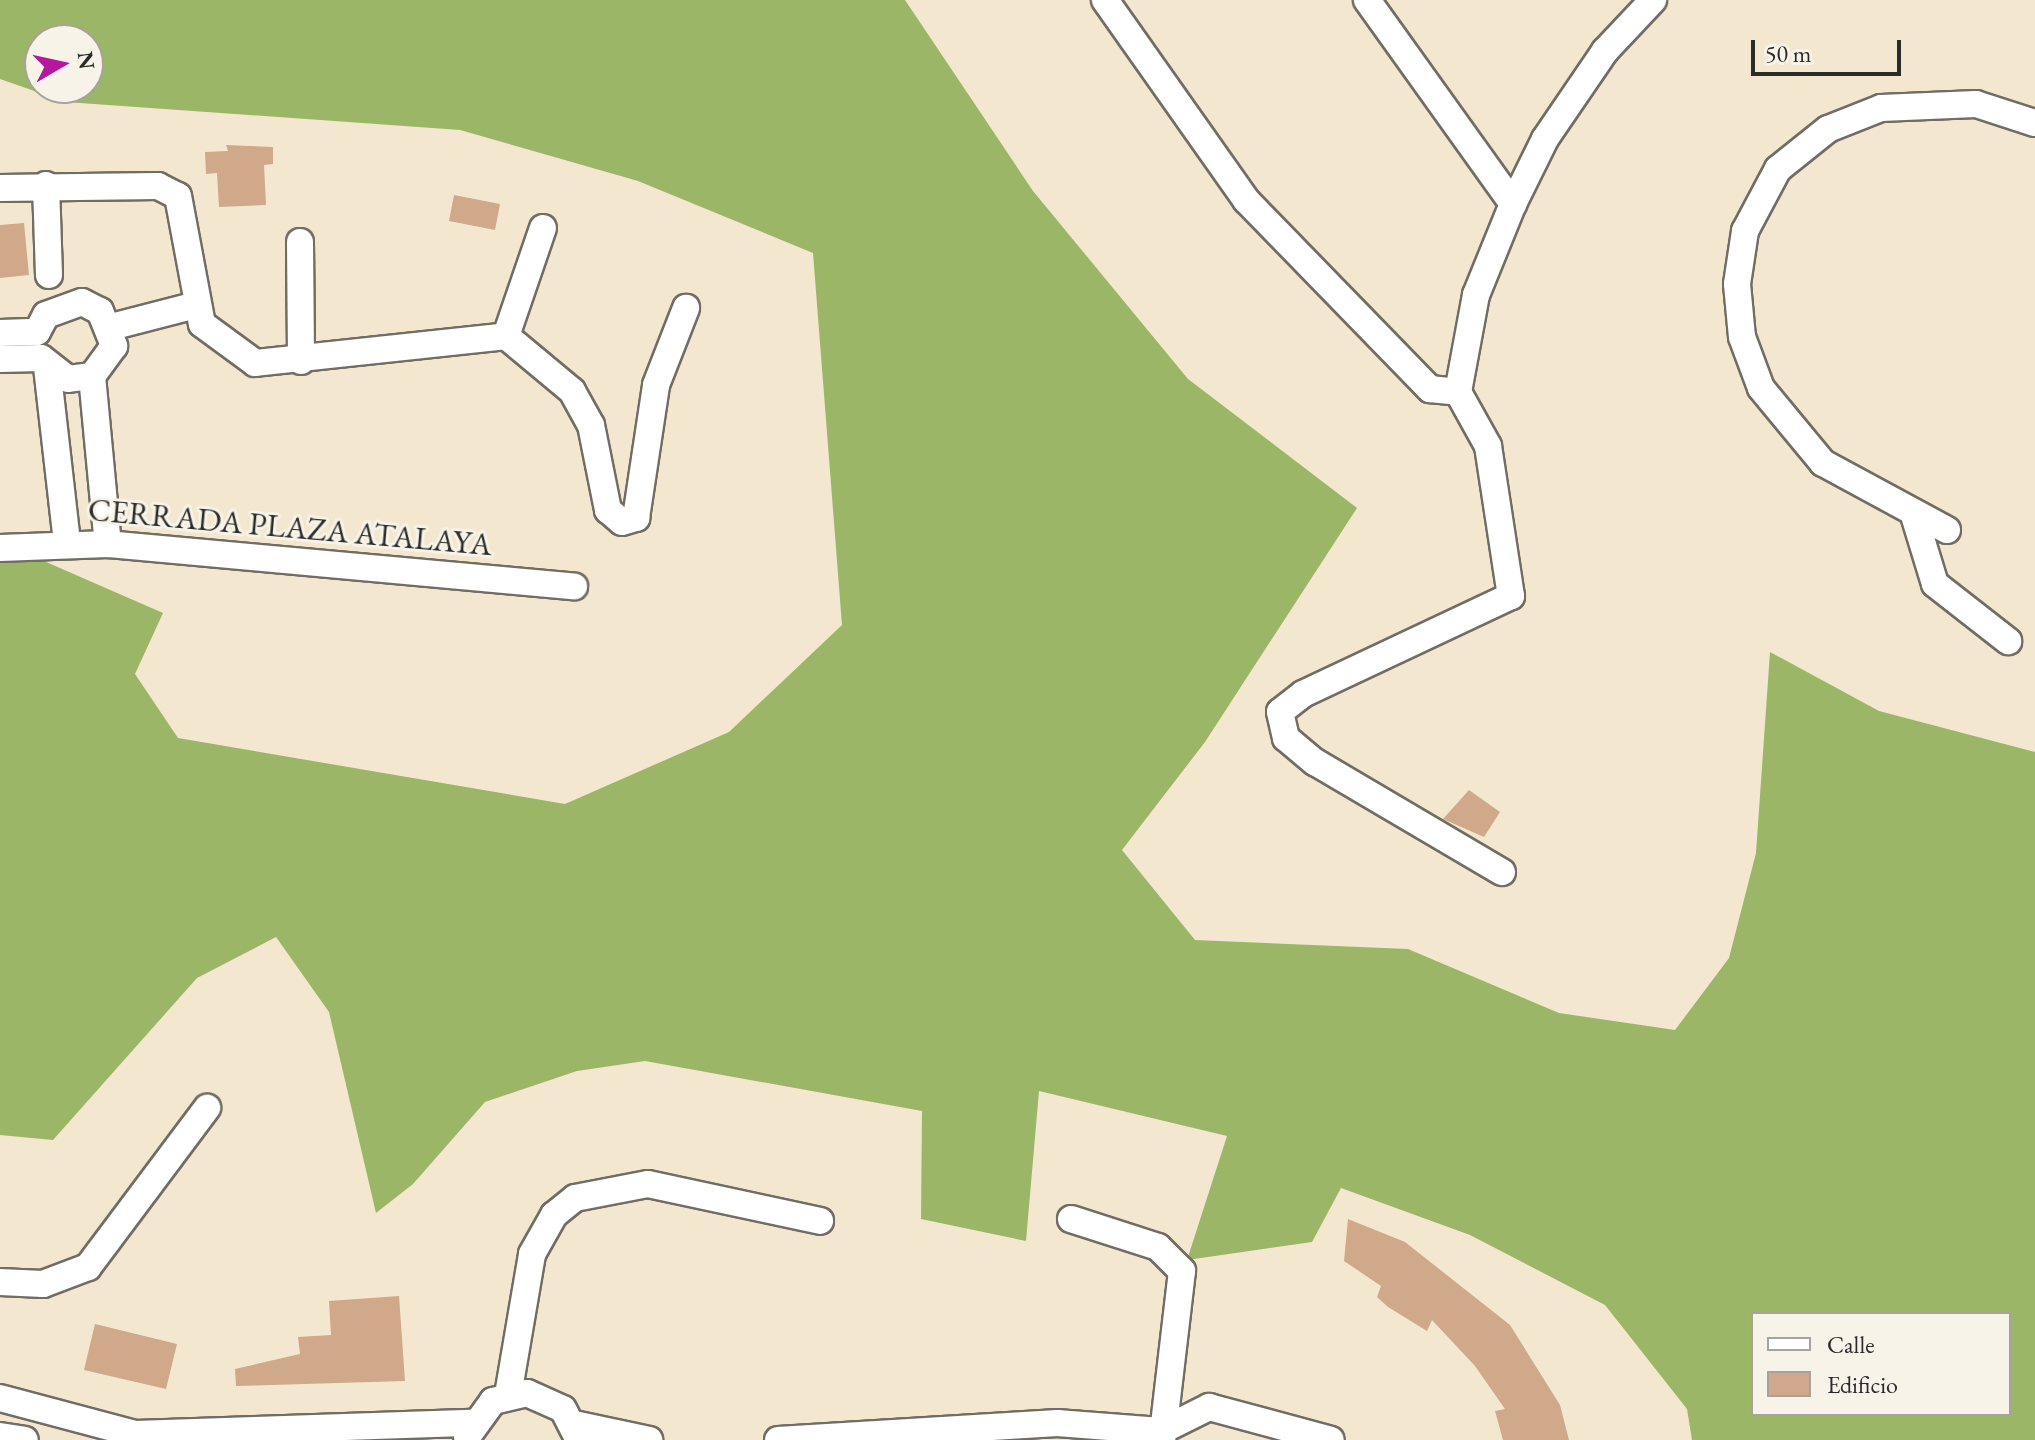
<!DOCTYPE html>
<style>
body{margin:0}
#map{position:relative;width:2035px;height:1440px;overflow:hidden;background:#f3e7cf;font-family:"EB Garamond",serif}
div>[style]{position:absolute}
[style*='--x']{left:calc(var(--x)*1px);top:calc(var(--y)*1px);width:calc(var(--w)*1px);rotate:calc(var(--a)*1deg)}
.forest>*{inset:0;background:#9cb667}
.building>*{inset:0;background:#cfa989}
.roads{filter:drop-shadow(2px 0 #716d64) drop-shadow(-2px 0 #716d64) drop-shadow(0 2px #716d64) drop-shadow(0 -2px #716d64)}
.minor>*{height:26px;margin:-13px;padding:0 13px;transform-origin:13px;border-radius:13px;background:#fff}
span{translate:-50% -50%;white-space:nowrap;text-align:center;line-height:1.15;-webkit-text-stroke:6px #f7f3e8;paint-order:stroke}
.street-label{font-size:32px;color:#2b2b2b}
.legend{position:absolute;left:1751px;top:1312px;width:260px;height:104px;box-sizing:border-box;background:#f7f3e8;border:2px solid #a5a39c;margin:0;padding:10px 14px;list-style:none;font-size:24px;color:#2b2b2b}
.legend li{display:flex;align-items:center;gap:16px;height:40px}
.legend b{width:40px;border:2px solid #a5a39c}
.north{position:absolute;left:24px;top:24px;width:80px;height:80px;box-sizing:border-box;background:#f7f3e8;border:2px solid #a5a39c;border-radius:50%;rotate:81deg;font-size:22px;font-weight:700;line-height:32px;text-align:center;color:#2b2b2b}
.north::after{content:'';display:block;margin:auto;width:28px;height:36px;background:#b5179e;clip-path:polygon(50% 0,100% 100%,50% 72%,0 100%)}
.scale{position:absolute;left:1751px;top:40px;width:150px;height:36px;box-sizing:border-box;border:4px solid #2b2b2b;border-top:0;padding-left:10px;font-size:24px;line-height:28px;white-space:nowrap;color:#2b2b2b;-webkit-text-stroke:6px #f7f3e8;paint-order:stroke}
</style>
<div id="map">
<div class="forest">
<i style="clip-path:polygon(evenodd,0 0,905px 0,1033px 191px,1188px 379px,1357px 508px,1205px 742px,1122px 850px,1195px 940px,1408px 949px,1559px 1013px,1675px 1030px,1729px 958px,1756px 853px,1770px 652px,1879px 711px,2035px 752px,2035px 1440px,1692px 1440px,1687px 1409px,1605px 1305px,1470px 1235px,1341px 1188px,1312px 1242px,1187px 1260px,1227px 1136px,1039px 1091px,1026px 1241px,921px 1219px,922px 1111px,645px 1061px,577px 1071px,485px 1102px,413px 1184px,376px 1213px,329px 1012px,276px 937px,197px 978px,53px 1140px,0 1135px,0 557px,21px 551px,163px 613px,135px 674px,178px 738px,565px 804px,729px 732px,842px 625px,813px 253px,638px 181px,460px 130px,66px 102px,0 79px,0 0,40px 40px,88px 40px,88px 88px,40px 88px,40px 40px,0 0,1753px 1314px,2009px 1314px,2009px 1414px,1753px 1414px,1753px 1314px)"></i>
</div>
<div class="building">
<i style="clip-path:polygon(226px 145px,273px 147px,273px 164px,264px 165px,266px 205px,219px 207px,217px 173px,206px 174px,205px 152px,228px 151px)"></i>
<i style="clip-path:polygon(454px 195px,500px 204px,495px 230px,449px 221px)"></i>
<i style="clip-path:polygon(24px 223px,29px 275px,0 278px,0 225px)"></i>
<i style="clip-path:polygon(1469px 790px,1500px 812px,1484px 837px,1443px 819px)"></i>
<i style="clip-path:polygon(1348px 1219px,1405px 1242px,1510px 1325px,1560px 1405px,1569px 1440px,1503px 1440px,1495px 1411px,1505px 1409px,1475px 1366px,1432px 1320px,1427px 1331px,1388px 1307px,1377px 1297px,1381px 1286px,1344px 1261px)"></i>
<i style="clip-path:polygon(399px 1296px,405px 1381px,236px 1386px,235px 1369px,300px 1354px,298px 1337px,331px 1335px,329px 1301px)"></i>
<i style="clip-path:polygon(95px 1324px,177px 1344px,166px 1389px,84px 1370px)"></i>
</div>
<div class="roads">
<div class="minor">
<i style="--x:1105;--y:0;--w:245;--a:54.8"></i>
<i style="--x:1246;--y:200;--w:264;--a:45.8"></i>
<i style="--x:1430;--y:389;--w:28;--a:6"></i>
<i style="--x:1367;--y:0;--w:251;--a:54.4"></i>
<i style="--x:46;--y:185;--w:90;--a:88.1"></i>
<i style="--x:0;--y:188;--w:158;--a:-0.7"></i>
<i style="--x:158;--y:186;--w:22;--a:27"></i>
<i style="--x:178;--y:196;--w:130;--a:79.4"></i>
<i style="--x:202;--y:324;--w:66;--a:36.3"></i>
<i style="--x:255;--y:363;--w:252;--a:-6.1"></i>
<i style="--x:506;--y:336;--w:114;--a:-71.1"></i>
<i style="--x:300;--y:242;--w:119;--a:89.5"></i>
<i style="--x:111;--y:327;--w:88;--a:-14.5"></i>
<i style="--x:0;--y:333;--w:37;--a:-2"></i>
<i style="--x:37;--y:332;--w:19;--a:-62"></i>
<i style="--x:46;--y:315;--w:38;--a:-20"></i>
<i style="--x:82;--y:302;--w:20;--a:27"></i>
<i style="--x:100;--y:311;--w:38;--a:68"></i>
<i style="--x:114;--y:346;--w:37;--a:126"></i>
<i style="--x:92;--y:376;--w:24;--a:173"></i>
<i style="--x:68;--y:379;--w:34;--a:-142"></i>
<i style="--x:41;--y:358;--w:41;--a:178.6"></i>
<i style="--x:506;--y:336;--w:86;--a:39.8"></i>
<i style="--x:572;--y:391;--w:39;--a:61"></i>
<i style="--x:591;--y:425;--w:87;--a:78.7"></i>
<i style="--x:608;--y:510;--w:18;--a:41"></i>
<i style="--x:622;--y:522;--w:15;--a:-16"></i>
<i style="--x:636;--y:518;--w:134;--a:-81.4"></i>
<i style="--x:656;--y:385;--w:83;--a:-68.7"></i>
<i style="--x:47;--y:367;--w:176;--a:83.5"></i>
<i style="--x:92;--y:376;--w:169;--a:84.6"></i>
<i style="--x:1458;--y:392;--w:62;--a:60.9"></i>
<i style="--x:1488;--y:446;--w:152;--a:81.3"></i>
<i style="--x:1511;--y:596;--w:230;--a:154.8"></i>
<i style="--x:1303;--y:694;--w:29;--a:142"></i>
<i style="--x:1280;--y:712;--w:27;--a:77"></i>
<i style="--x:1286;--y:738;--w:38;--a:40"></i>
<i style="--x:1315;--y:762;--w:217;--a:30.5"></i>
<i style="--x:1458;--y:392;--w:99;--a:-79.5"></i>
<i style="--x:1476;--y:295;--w:98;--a:-67.9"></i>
<i style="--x:1513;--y:204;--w:72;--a:-63.8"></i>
<i style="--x:1545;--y:139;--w:107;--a:-55.7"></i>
<i style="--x:1605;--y:51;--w:70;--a:-46.7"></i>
<i style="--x:1913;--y:512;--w:75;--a:73"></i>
<i style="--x:1935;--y:584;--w:93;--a:38"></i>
<i style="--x:1947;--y:530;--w:141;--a:-151.6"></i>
<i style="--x:1823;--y:463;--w:97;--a:-129.6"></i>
<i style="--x:1761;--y:388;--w:54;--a:-110.4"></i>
<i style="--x:1742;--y:337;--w:53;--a:-95.4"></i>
<i style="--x:1737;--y:284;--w:54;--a:-81.4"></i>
<i style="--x:1745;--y:231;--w:70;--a:-62"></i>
<i style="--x:1778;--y:169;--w:64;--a:-38.7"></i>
<i style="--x:1828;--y:129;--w:57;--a:-21.6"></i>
<i style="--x:1881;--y:108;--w:95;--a:-2.4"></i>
<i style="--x:1976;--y:104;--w:62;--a:17.9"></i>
<i style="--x:0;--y:548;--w:108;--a:-2.1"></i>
<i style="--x:108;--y:544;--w:468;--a:5.2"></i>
<i style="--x:1071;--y:1219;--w:91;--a:17.8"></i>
<i style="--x:1158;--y:1247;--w:34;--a:45"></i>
<i style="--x:1182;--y:1271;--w:170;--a:96.7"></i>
<i style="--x:0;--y:1282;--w:43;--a:2.7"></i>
<i style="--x:43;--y:1284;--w:48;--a:-20.7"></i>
<i style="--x:88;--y:1267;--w:199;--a:-53.2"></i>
<i style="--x:508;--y:1395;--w:143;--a:-80.3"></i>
<i style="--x:532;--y:1254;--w:45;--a:-60.6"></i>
<i style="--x:554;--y:1215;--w:27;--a:-39"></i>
<i style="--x:575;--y:1198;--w:74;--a:-10.9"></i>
<i style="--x:648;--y:1184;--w:176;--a:12.1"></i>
<i style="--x:0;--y:1398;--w:140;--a:14.9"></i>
<i style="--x:135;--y:1434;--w:337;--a:-1.9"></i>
<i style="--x:574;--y:1424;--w:77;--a:12"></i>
<i style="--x:0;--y:1436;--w:25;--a:9"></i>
<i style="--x:467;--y:1437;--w:44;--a:-54.2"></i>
<i style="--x:493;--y:1401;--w:35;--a:-13"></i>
<i style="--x:527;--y:1393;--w:39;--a:24"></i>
<i style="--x:563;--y:1409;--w:35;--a:63"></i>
<i style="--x:778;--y:1440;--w:280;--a:-3.5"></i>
<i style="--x:1057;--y:1423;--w:104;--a:4.4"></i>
<i style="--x:1161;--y:1431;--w:54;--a:-26.6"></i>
<i style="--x:1209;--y:1407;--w:126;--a:15.1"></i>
</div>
</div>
<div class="street-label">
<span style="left:290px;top:527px;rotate:5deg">CERRADA PLAZA ATALAYA</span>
</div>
<ul class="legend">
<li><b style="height:10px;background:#fff"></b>Calle</li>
<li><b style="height:22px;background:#cfa989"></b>Edificio</li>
</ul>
<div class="north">N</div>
<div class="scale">50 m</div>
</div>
